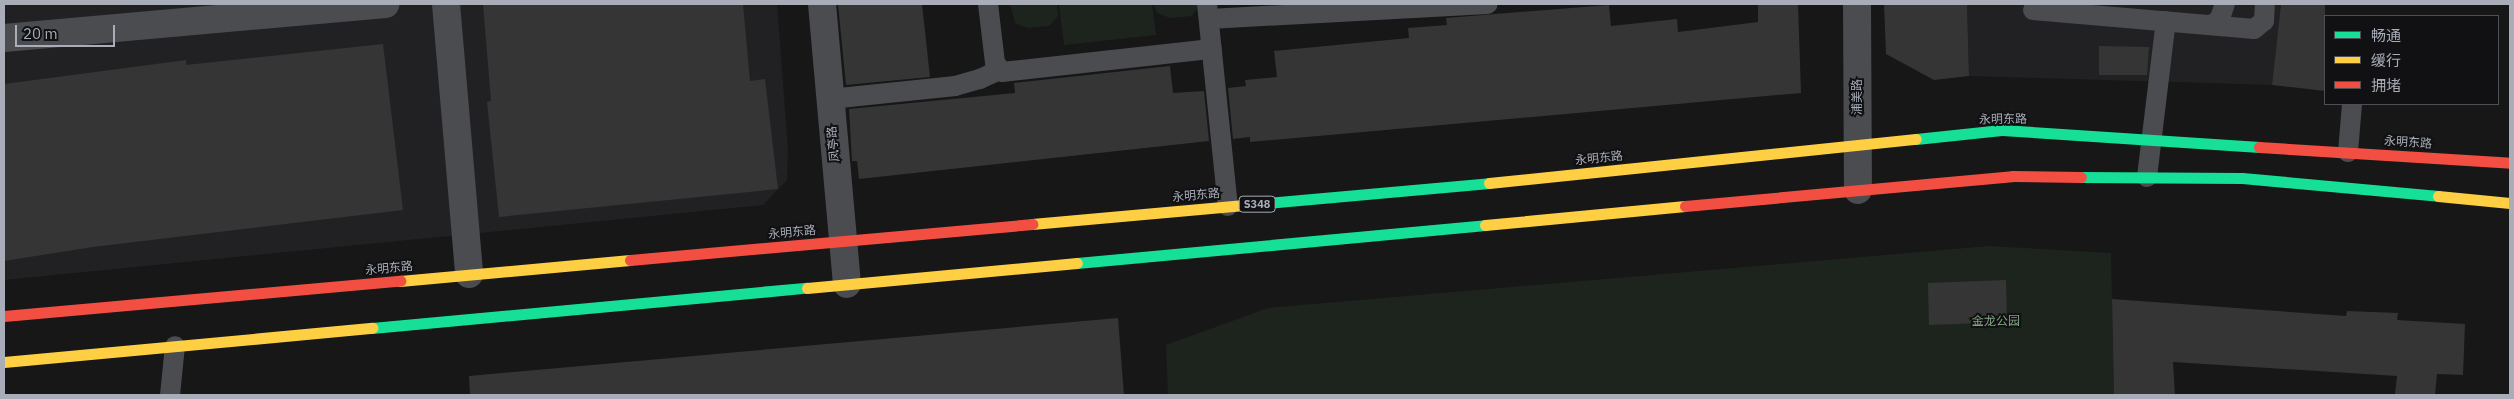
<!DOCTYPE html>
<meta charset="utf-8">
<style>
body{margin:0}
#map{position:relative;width:2514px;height:399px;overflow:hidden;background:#171717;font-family:"IBM Plex Sans","Noto Sans SC",sans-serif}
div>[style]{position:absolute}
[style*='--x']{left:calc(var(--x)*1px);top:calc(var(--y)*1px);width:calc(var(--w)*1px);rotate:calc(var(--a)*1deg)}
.built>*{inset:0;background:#212123}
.green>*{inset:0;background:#1d241e}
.building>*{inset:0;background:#353536}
.lane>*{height:20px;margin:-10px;padding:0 10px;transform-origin:10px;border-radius:10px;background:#4b4c50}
.street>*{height:28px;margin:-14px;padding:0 14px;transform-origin:14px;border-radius:14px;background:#4b4c50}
.fast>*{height:11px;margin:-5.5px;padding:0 5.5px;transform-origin:5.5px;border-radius:5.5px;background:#16e098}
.slow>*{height:11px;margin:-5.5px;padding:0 5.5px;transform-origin:5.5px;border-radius:5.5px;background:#ffcf43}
.jam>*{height:11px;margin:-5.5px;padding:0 5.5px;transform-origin:5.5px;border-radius:5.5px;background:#f24e42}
span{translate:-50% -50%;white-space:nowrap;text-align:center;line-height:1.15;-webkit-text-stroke:4px #111113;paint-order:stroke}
.shield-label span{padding:1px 4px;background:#111113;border:1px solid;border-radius:4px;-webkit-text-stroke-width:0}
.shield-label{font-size:11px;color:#a8adb8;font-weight:700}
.street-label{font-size:12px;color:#a8adb8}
.park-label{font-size:12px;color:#7fa381}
.frame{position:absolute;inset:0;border:5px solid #a8adb8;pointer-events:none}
.legend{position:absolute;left:2324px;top:15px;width:175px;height:90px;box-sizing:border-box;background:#111113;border:1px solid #4d4f55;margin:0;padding:6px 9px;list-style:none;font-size:15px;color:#a8adb8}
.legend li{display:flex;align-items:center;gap:10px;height:25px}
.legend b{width:25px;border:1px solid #4d4f55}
.scale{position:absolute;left:15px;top:25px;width:100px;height:22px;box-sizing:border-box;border:2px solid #a8adb8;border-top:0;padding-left:6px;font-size:15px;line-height:18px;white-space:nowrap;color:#a8adb8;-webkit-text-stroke:4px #111113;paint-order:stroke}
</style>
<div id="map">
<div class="built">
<i style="clip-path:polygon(4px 4px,777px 4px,788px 150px,787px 180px,763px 205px,4px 280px)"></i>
<i style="clip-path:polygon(1967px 4px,2281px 4px,2272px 85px,1969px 76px)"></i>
</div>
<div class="green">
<i style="clip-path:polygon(1010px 4px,1057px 4px,1058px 16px,1049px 26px,1028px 28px,1015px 23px)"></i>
<i style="clip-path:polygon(1059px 4px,1152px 4px,1156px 35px,1064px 45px)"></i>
<i style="clip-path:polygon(1154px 4px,1200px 4px,1192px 16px,1170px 18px,1157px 13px)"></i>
<i style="clip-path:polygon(1989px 246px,2111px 253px,2114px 395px,1168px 395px,1166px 345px,1268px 308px)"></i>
</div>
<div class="building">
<i style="clip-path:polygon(483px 4px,743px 4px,750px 81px,765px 79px,778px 189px,499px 217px,487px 102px,491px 101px)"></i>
<i style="clip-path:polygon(838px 4px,922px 4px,930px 77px,846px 85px)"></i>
<i style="clip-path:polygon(1758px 4px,1798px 4px,1801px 93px,1250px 142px,1250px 137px,1233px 139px,1228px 88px,1246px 86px,1245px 80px,1277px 77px,1274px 51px,1409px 38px,1408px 28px,1447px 25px,1446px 18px,1609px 5px,1611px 26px,1677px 19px,1678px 32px,1758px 22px)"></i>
<i style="clip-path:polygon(1884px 4px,1967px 4px,1969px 76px,1934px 80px,1886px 54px)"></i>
<i style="clip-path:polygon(2281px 4px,2325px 4px,2325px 91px,2272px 85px)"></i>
<i style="clip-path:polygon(383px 44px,403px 210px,93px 247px,4px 261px,4px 84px,186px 60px,186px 65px)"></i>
<i style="clip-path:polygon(2099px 46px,2149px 47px,2147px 75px,2099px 75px)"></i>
<i style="clip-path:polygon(1170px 66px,1173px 93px,1204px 91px,1209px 141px,859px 179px,857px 161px,852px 161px,849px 109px,1015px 93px,1014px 83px)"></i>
<i style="clip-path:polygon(2006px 280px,2007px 322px,1929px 325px,1928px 283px)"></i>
<i style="clip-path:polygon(2112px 299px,2346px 316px,2347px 311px,2398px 313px,2397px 320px,2465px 324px,2463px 375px,2437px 374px,2435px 395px,2413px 395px,2395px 394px,2397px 376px,2173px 362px,2175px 395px,2114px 395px)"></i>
<i style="clip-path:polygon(1118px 318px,1124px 395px,470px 395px,469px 376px)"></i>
</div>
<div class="lane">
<i style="--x:988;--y:4;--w:59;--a:83.2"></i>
<i style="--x:995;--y:63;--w:11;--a:52"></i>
<i style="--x:1002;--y:72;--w:211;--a:-6.3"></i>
<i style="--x:1207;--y:4;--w:203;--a:84.1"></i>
<i style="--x:2033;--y:10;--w:222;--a:4.9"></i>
<i style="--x:2254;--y:29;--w:13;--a:-39"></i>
<i style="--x:2264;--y:21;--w:17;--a:-87"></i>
<i style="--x:1209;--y:19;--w:279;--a:-3.1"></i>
<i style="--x:2210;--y:25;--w:10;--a:-24"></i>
<i style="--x:2219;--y:21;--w:18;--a:-71"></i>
<i style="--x:830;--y:99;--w:126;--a:-5.9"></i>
<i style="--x:955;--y:86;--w:26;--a:-16"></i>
<i style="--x:980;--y:79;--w:21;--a:-25"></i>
<i style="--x:2348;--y:152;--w:48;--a:-85.2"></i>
<i style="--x:2147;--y:177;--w:157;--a:-83.1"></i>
<i style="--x:170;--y:395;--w:49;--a:-84.2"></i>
</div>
<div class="street">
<i style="--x:446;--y:4;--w:271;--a:85.1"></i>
<i style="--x:822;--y:4;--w:281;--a:84.9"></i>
<i style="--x:1857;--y:4;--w:186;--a:89.7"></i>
<i style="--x:4;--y:38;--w:383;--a:-5.1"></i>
</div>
<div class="fast">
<i style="--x:1916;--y:139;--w:86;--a:-6"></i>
<i style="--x:2002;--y:130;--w:258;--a:3.8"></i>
<i style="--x:2081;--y:177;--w:161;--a:0.4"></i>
<i style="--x:2242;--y:178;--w:197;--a:5.2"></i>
<i style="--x:1244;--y:205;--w:246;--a:-5.1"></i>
<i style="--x:1077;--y:263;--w:410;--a:-5.3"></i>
<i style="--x:372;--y:328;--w:437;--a:-5.3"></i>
</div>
<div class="slow">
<i style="--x:1489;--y:183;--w:429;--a:-5.9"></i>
<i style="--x:2438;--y:196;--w:72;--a:5.6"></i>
<i style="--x:1032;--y:224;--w:213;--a:-5.1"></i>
<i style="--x:1485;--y:225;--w:201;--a:-5.4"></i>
<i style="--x:400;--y:281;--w:231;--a:-5.2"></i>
<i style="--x:807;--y:288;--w:271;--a:-5.3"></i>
<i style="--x:4;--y:362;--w:370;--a:-5.3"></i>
</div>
<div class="jam">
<i style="--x:2259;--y:147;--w:252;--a:3.6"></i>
<i style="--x:1685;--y:206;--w:328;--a:-5.2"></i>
<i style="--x:2012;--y:176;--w:69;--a:0.8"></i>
<i style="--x:630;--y:260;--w:404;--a:-5.1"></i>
<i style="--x:4;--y:316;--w:398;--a:-5.1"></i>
</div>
<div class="shield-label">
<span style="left:1257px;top:204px">S348</span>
</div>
<div class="street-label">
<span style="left:1857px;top:97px;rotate:-90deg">浦美路</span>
<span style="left:2003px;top:119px;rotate:-1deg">永明东路</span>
<span style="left:2408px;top:142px;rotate:4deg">永明东路</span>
<span style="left:833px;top:144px;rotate:-95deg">凤亭路</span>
<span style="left:1599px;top:158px;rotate:-6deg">永明东路</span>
<span style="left:1196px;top:195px;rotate:-5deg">永明东路</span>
<span style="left:792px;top:232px;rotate:-5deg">永明东路</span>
<span style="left:389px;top:268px;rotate:-5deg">永明东路</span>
</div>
<div class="park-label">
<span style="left:1996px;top:321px">金龙公园</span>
</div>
<div class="frame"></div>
<ul class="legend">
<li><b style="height:6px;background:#16e098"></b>畅通</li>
<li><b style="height:6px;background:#ffcf43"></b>缓行</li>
<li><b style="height:6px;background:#f24e42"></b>拥堵</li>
</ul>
<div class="scale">20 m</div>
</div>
